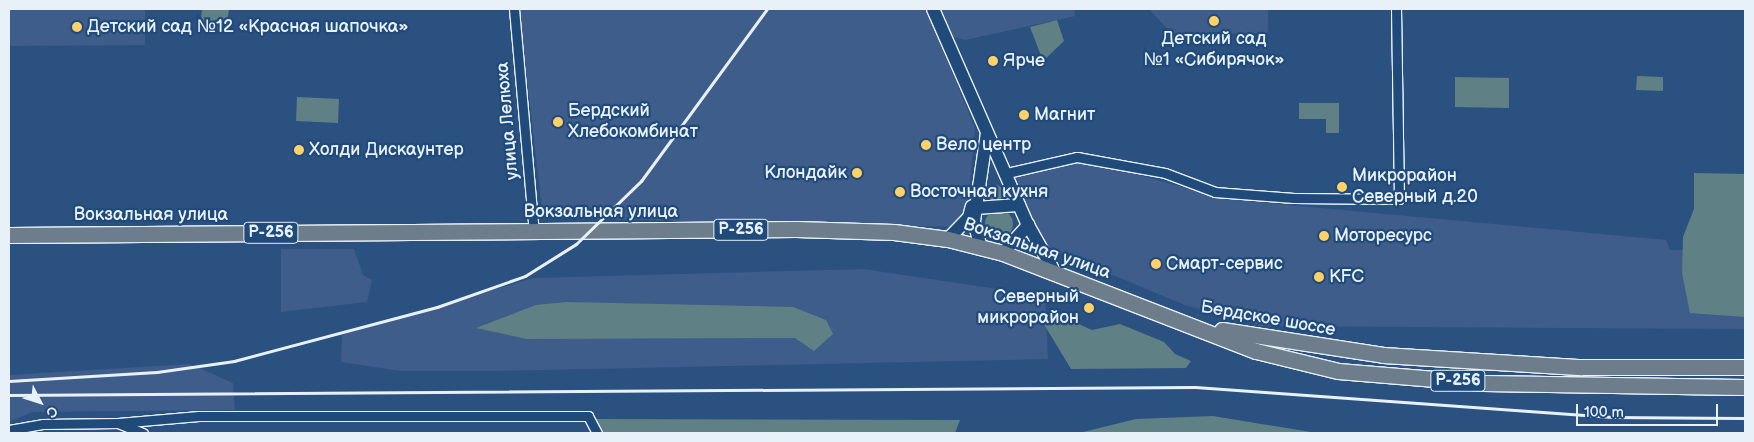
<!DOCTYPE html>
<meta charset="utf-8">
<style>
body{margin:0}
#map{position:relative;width:1754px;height:442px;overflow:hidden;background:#2b5180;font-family:"Balsamiq Sans",sans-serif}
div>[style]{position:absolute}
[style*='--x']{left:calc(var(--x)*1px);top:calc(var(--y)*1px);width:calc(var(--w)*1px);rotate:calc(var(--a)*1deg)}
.built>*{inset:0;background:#3e5d8a}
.green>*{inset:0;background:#5f8084}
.round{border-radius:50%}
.roads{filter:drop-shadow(1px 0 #e8f1f8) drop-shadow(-1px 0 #e8f1f8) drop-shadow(0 1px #e8f1f8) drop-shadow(0 -1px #e8f1f8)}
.minor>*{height:9px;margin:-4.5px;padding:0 4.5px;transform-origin:4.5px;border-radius:4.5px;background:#1f4a7a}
.secondary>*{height:12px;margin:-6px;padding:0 6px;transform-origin:6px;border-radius:6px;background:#1f4a7a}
.trunk>*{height:15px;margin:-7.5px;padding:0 7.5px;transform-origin:7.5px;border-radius:7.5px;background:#6d7d8c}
.rail>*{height:3px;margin:-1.5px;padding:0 1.5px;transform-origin:1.5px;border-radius:1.5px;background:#e8f1f8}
.dots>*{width:14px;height:14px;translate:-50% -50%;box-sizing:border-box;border:2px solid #1f4a7a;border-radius:50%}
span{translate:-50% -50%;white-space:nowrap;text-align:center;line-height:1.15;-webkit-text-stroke:4.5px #1f4a7a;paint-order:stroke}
.shield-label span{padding:1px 4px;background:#1f4a7a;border:1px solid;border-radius:4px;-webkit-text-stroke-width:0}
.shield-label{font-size:16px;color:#e8f1f8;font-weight:700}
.poi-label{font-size:18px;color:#e8f1f8}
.left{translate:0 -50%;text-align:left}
.right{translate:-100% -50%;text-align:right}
.street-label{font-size:18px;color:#e8f1f8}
.frame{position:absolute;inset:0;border:10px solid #e8f1f8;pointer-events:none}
.north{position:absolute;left:15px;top:377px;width:50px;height:50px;-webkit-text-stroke:4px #1f4a7a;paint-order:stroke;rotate:130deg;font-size:14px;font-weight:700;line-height:20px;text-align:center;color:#e8f1f8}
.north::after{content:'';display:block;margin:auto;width:18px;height:22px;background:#e8f1f8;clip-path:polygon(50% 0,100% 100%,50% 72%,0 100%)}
.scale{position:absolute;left:1576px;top:404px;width:142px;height:22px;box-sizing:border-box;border:2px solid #e8f1f8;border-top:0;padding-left:6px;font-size:15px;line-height:18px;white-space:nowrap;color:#e8f1f8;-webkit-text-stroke:4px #1f4a7a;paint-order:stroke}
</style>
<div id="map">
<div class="built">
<i style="clip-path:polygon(9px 9px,145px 9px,145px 45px,9px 46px)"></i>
<i style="clip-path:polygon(519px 9px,926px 9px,975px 128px,966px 227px,543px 218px)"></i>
<i style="clip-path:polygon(937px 9px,1074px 9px,1075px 16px,965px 40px,946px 35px)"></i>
<i style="clip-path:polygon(1149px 9px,1268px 9px,1268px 33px,1172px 34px)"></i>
<i style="clip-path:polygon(1079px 163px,1107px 166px,1225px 199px,1666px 240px,1670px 250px,1745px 251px,1745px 329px,1262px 326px,1185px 305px,1043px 246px,1011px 176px)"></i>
<i style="clip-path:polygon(281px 249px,354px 249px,363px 275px,372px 280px,367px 302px,281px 312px)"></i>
<i style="clip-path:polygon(863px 269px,1045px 296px,1048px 359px,495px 371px,401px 371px,341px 362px,342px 335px,533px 278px)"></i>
<i style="clip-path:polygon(190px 364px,233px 383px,235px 410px,32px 412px,9px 422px,9px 375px)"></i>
</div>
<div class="green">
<i style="clip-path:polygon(202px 9px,229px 9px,226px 31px,200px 28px)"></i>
<i style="clip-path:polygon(1057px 20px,1064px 41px,1043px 61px,1030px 27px)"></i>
<i style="clip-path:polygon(1637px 76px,1663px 77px,1663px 91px,1636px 90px)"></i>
<i style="clip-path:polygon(1455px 77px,1509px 78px,1509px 108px,1455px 107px)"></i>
<i style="clip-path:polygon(297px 97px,339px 99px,338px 123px,296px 121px)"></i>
<i style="clip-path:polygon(1299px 103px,1339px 103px,1339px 133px,1326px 133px,1326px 119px,1299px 119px)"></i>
<i style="clip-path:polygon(1694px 173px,1745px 174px,1745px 317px,1690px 313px,1682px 273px,1683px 237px,1694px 209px)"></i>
<i class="round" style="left:987px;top:185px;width:16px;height:16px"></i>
<i class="round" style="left:985px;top:210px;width:28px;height:28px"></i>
<i style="clip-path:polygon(567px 302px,793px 307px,826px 320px,833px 334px,814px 351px,795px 338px,527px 339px,476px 328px,536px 305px)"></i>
<i style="clip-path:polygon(1055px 313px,1092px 330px,1120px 324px,1164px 342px,1175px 354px,1191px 361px,1186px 368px,1071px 369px,1042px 321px)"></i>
<i style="clip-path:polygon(1213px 416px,1317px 433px,1079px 433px,1136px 419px)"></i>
<i style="clip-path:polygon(594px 419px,960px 420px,955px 433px,600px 433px)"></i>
</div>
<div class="roads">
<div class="minor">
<i style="--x:514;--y:9;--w:223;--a:84.9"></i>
<i style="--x:1007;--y:173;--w:72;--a:-12.9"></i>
<i style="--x:1077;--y:157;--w:89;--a:10.3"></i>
<i style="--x:1165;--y:173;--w:53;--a:20.8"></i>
<i style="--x:1215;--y:192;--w:79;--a:4.3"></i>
<i style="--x:1294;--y:198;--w:105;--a:0.5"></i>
<i style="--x:1399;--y:199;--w:190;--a:-90.9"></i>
<i style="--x:118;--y:423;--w:81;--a:-4.9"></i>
<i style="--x:199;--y:416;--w:389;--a:0"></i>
<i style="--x:588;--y:416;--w:19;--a:62"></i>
<i style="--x:9;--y:430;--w:35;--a:-10"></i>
<i style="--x:43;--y:424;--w:75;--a:-0.8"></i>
<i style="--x:118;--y:423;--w:27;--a:22"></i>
</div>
<div class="secondary">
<i style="--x:933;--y:9;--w:236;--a:66.3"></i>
<i style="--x:1028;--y:225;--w:53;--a:60.5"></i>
<i style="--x:975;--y:208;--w:44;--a:-3.9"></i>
<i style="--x:948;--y:239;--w:30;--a:-46"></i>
<i style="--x:969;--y:217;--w:11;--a:-75"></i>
<i style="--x:981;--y:248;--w:28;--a:-105"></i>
<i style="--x:974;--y:221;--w:89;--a:-81.6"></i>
<i style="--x:1003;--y:253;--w:38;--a:-48"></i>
</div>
<div class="trunk">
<i style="--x:9;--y:235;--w:787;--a:-0.44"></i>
<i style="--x:796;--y:229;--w:98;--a:1.8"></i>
<i style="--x:894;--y:232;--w:54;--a:7.4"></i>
<i style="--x:948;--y:239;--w:57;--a:14.3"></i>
<i style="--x:1003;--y:253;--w:271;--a:21.2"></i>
<i style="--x:1256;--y:351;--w:84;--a:13.7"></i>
<i style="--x:1338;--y:371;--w:146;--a:4.7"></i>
<i style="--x:1484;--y:383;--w:261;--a:0.9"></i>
<i style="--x:1222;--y:330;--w:163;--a:8.8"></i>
<i style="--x:1383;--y:355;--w:199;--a:3.5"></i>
<i style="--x:1582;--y:367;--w:163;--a:0"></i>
</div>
</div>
<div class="rail">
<i style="--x:9;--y:381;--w:148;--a:-3.5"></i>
<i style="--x:157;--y:372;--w:78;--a:-8.1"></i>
<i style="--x:234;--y:361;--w:210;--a:-14.9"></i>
<i style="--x:437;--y:307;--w:93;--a:-19.4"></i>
<i style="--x:525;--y:276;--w:60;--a:-32.1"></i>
<i style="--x:576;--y:244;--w:91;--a:-44.1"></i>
<i style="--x:641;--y:181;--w:213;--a:-53.8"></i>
<i style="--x:9;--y:395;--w:1186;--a:-0.39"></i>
<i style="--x:1195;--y:387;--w:418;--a:4.1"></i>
<i style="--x:1612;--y:417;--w:133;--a:0.4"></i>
</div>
<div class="dots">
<i style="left:1214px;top:21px;background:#ffd166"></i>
<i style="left:77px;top:27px;background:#ffd166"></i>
<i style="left:993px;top:61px;background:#ffd166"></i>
<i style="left:1024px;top:115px;background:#ffd166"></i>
<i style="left:558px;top:122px;background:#ffd166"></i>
<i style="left:926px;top:145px;background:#ffd166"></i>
<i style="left:299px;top:150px;background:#ffd166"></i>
<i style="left:857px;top:173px;background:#ffd166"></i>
<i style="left:1342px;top:187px;background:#ffd166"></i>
<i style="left:900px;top:192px;background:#ffd166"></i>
<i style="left:1324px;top:236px;background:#ffd166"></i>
<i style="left:1156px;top:264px;background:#ffd166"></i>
<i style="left:1319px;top:277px;background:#ffd166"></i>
<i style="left:1089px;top:308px;background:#ffd166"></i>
</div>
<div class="shield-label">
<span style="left:741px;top:230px">Р-256</span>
<span style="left:271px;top:233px">Р-256</span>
<span style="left:1458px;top:381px">Р-256</span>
</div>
<div class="poi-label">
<span class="left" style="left:87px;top:27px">Детский сад №12 «Красная шапочка»</span>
<span style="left:1214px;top:50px">Детский сад<br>№1 «Сибирячок»</span>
<span class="left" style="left:1003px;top:61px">Ярче</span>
<span class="left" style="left:568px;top:122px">Бердский<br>Хлебокомбинат</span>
<span class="left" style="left:1034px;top:115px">Магнит</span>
<span class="left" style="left:936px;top:145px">Вело центр</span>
<span class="left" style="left:309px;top:150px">Холди Дискаунтер</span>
<span class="right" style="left:847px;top:173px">Клондайк</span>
<span class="left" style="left:1352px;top:187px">Микрорайон<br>Северный д.20</span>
<span class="left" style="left:910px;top:192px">Восточная кухня</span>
<span class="left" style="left:1334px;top:236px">Моторесурс</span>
<span class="left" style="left:1166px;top:264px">Смарт-сервис</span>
<span class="left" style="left:1329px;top:277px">KFC</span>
<span class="right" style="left:1079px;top:308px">Северный<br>микрорайон</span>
</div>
<div class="street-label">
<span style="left:508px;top:121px;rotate:-95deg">улица Лелюха</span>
<span style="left:601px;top:212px">Вокзальная улица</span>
<span style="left:151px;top:215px">Вокзальная улица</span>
<span style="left:1037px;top:249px;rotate:19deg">Вокзальная улица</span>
<span style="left:1268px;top:319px;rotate:10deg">Бердское шоссе</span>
</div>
<div class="frame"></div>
<div class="north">С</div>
<div class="scale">100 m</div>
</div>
